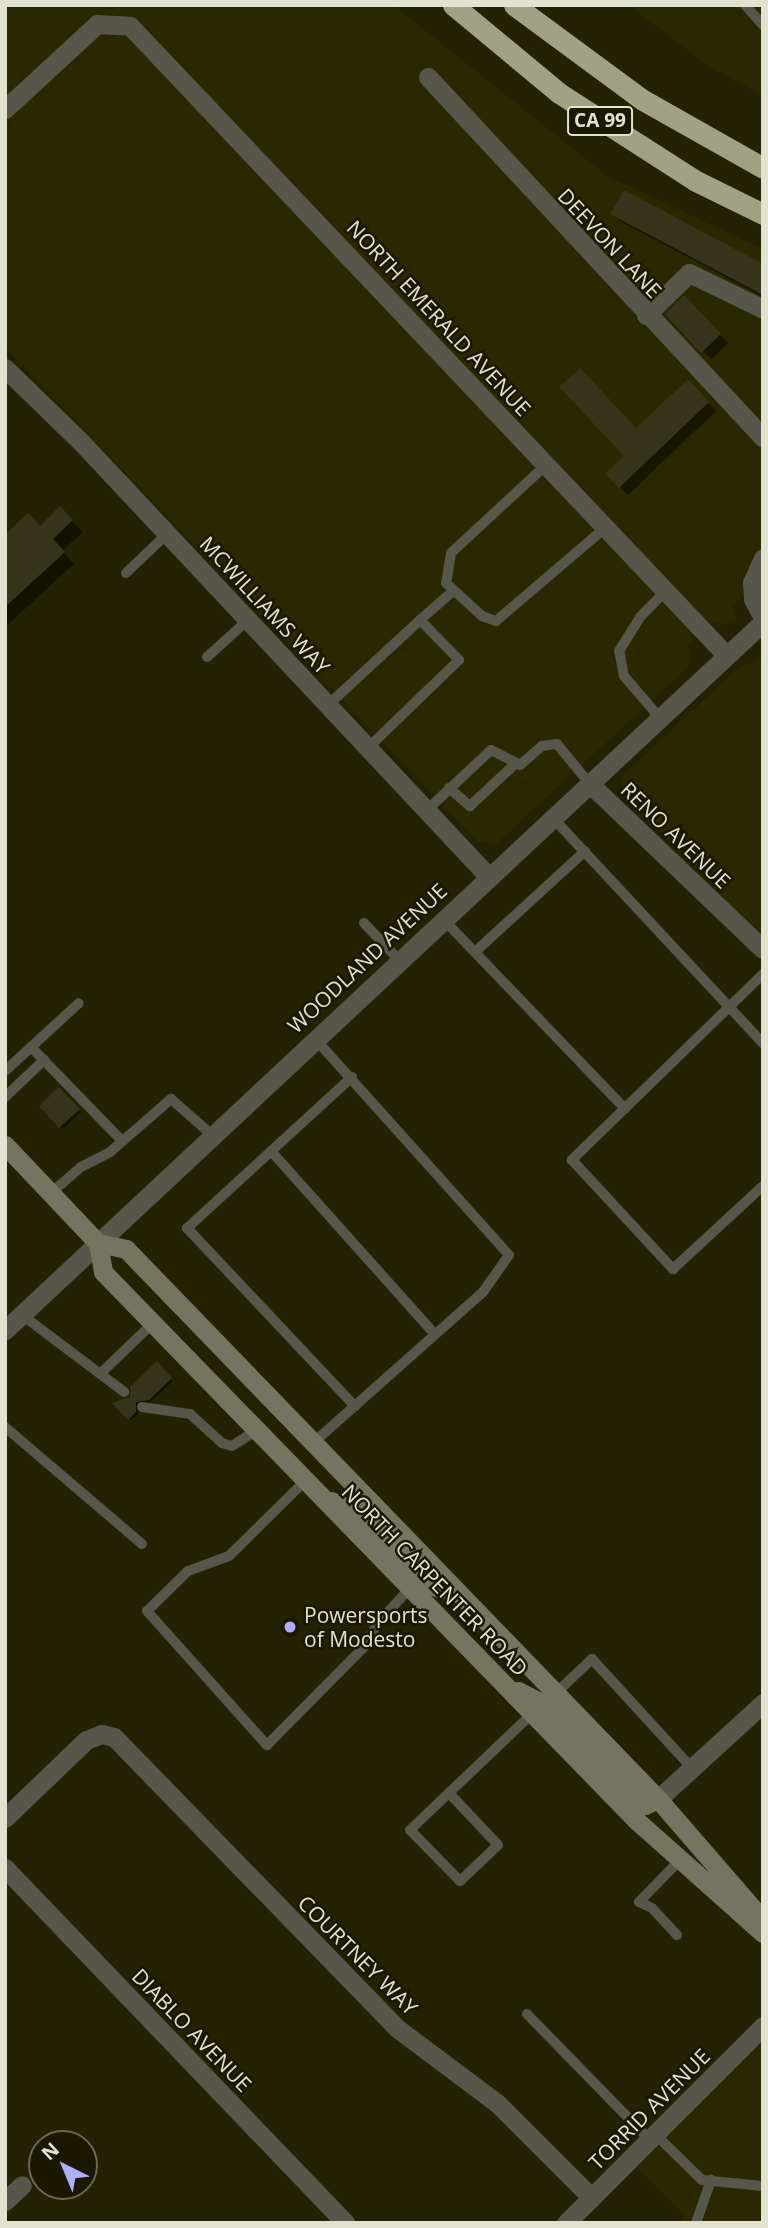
<!DOCTYPE html>
<style>
body{margin:0}
#map{position:relative;width:768px;height:2228px;overflow:hidden;background:#232203;font-family:"Open Sans",sans-serif}
div>[style]{position:absolute}
[style*='--x']{left:calc(var(--x)*1px);top:calc(var(--y)*1px);width:calc(var(--w)*1px);rotate:calc(var(--a)*1deg)}
.built>*{inset:0;background:#2a2800}
.shadow>*{inset:0;background:#0007}
.building>*{inset:0;background:#36351b}
.service>*{height:10px;margin:-5px;padding:0 5px;transform-origin:5px;border-radius:5px;background:#56564a}
.minor>*{height:19px;margin:-9.5px;padding:0 9.5px;transform-origin:9.5px;border-radius:9.5px;background:#56564a}
.tertiary>*{height:19px;margin:-9.5px;padding:0 9.5px;transform-origin:9.5px;border-radius:9.5px;background:#56564a}
.secondary>*{height:19px;margin:-9.5px;padding:0 9.5px;transform-origin:9.5px;border-radius:9.5px;background:#747461}
.motorway>*{height:21px;margin:-10.5px;padding:0 10.5px;transform-origin:10.5px;border-radius:10.5px;background:#a1a183}
.dots>*{width:19px;height:19px;translate:-50% -50%;box-sizing:border-box;border:4px solid #1a1800;border-radius:50%}
span{translate:-50% -50%;white-space:nowrap;text-align:center;line-height:1.15;-webkit-text-stroke:5px #1a1800;paint-order:stroke}
.shield-label span{padding:2px 5px;background:#1a1800;border:2px solid;border-radius:5px;-webkit-text-stroke-width:0}
.shield-label{font-size:19px;color:#e2e2d0;font-weight:700}
.street-label{font-size:21px;color:#e2e2d0}
.poi-label{font-size:21px;color:#e2e2d0}
.left{translate:0 -50%;text-align:left}
.frame{position:absolute;inset:0;border:7px solid #e2e2d0;pointer-events:none}
.north{position:absolute;left:28px;top:2130px;width:70px;height:70px;box-sizing:border-box;background:#1a1800;border:2px solid #6a6953;border-radius:50%;rotate:317deg;font-size:19px;font-weight:700;line-height:28px;text-align:center;color:#e2e2d0}
.north::after{content:'';display:block;margin:auto;width:24px;height:32px;background:#b0adfa;clip-path:polygon(50% 0,100% 100%,50% 72%,0 100%)}
</style>
<div id="map">
<div class="built">
<i style="clip-path:polygon(5px 5px,393px 5px,607px 176px,763px 249px,763px 578px,733px 606px,738px 621px,726px 625px,715px 621px,688px 644px,691px 656px,687px 668px,496px 844px,477px 841px,5px 347px)"></i>
<i style="clip-path:polygon(629px 5px,763px 5px,763px 95px,708px 66px)"></i>
<i style="clip-path:polygon(759px 659px,763px 660px,763px 941px,621px 791px,624px 774px,737px 669px)"></i>
<i style="clip-path:polygon(763px 2040px,763px 2223px,679px 2223px,684px 2214px,634px 2165px)"></i>
</div>
<div class="shadow">
<i style="clip-path:polygon(613px 214px,763px 268px,763px 297px,620px 221px)"></i>
<i style="clip-path:polygon(684px 298px,728px 343px,711px 359px,667px 314px)"></i>
<i style="clip-path:polygon(688px 382px,716px 411px,628px 495px,607px 474px,627px 456px,637px 430px)"></i>
<i style="clip-path:polygon(60px 509px,83px 532px,62px 551px,74px 564px,5px 627px,5px 537px,40px 528px)"></i>
<i style="clip-path:polygon(59px 1089px,80px 1112px,63px 1129px,41px 1106px)"></i>
<i style="clip-path:polygon(157px 1364px,173px 1381px,151px 1402px,138px 1403px,138px 1414px,131px 1420px,115px 1404px,132px 1399px)"></i>
</div>
<div class="building">
<i style="clip-path:polygon(624px 190px,763px 264px,763px 295px,610px 214px)"></i>
<i style="clip-path:polygon(684px 295px,721px 334px,701px 353px,665px 314px)"></i>
<i style="clip-path:polygon(580px 368px,636px 428px,688px 379px,709px 402px,619px 488px,605px 474px,624px 456px,559px 387px)"></i>
<i style="clip-path:polygon(60px 506px,73px 520px,53px 539px,65px 552px,5px 607px,5px 535px,28px 513px,40px 526px)"></i>
<i style="clip-path:polygon(59px 1087px,80px 1109px,59px 1128px,39px 1106px)"></i>
<i style="clip-path:polygon(157px 1361px,172px 1378px,149px 1400px,136px 1402px,136px 1412px,128px 1420px,112px 1403px,130px 1397px,130px 1387px)"></i>
</div>
<div class="service">
<i style="--x:745;--y:5;--w:27;--a:48"></i>
<i style="--x:546;--y:465;--w:129;--a:137.2"></i>
<i style="--x:451;--y:553;--w:30;--a:99"></i>
<i style="--x:446;--y:583;--w:49;--a:42.5"></i>
<i style="--x:482;--y:616;--w:15;--a:20"></i>
<i style="--x:496;--y:621;--w:145;--a:-40.5"></i>
<i style="--x:126;--y:573;--w:57;--a:-43.6"></i>
<i style="--x:420;--y:620;--w:44;--a:-41.3"></i>
<i style="--x:207;--y:657;--w:55;--a:-42.1"></i>
<i style="--x:328;--y:705;--w:125;--a:-42.7"></i>
<i style="--x:420;--y:620;--w:56;--a:45.7"></i>
<i style="--x:459;--y:660;--w:127;--a:136"></i>
<i style="--x:660;--y:718;--w:55;--a:-130.6"></i>
<i style="--x:624;--y:676;--w:25;--a:-101"></i>
<i style="--x:619;--y:651;--w:40;--a:-58"></i>
<i style="--x:640;--y:617;--w:37;--a:-45"></i>
<i style="--x:449;--y:788;--w:28;--a:41"></i>
<i style="--x:470;--y:806;--w:62;--a:-43"></i>
<i style="--x:426;--y:811;--w:89;--a:-43.2"></i>
<i style="--x:491;--y:750;--w:33;--a:27"></i>
<i style="--x:520;--y:765;--w:29;--a:-41"></i>
<i style="--x:542;--y:746;--w:15;--a:-8"></i>
<i style="--x:557;--y:744;--w:50;--a:50.6"></i>
<i style="--x:552;--y:817;--w:309;--a:47"></i>
<i style="--x:443;--y:919;--w:263;--a:46.2"></i>
<i style="--x:364;--y:923;--w:51;--a:46.6"></i>
<i style="--x:476;--y:951;--w:148;--a:-42.5"></i>
<i style="--x:763;--y:974;--w:267;--a:135.8"></i>
<i style="--x:572;--y:1160;--w:149;--a:47.2"></i>
<i style="--x:673;--y:1269;--w:122;--a:-42.7"></i>
<i style="--x:31;--y:1047;--w:131;--a:45.9"></i>
<i style="--x:5;--y:1071;--w:100;--a:-42.6"></i>
<i style="--x:352;--y:1077;--w:224;--a:137.5"></i>
<i style="--x:187;--y:1228;--w:245;--a:46.7"></i>
<i style="--x:5;--y:1097;--w:54;--a:-43.5"></i>
<i style="--x:271;--y:1151;--w:244;--a:48.2"></i>
<i style="--x:51;--y:1193;--w:40;--a:-41"></i>
<i style="--x:81;--y:1167;--w:33;--a:-27"></i>
<i style="--x:110;--y:1152;--w:81;--a:-41"></i>
<i style="--x:171;--y:1099;--w:55;--a:41.3"></i>
<i style="--x:22;--y:1315;--w:128;--a:37"></i>
<i style="--x:101;--y:1373;--w:72;--a:-43.9"></i>
<i style="--x:142;--y:1407;--w:49;--a:8.3"></i>
<i style="--x:190;--y:1414;--w:43;--a:42.2"></i>
<i style="--x:222;--y:1443;--w:10;--a:17"></i>
<i style="--x:232;--y:1446;--w:30;--a:-33"></i>
<i style="--x:5;--y:1427;--w:180;--a:40.5"></i>
<i style="--x:313;--y:1443;--w:227;--a:-41.6"></i>
<i style="--x:483;--y:1292;--w:45;--a:-54.9"></i>
<i style="--x:509;--y:1255;--w:290;--a:-131.9"></i>
<i style="--x:306;--y:1480;--w:108;--a:135.4"></i>
<i style="--x:229;--y:1556;--w:44;--a:159.9"></i>
<i style="--x:188;--y:1571;--w:57;--a:135.7"></i>
<i style="--x:147;--y:1611;--w:180;--a:48.2"></i>
<i style="--x:267;--y:1745;--w:139;--a:-45.3"></i>
<i style="--x:365;--y:1646;--w:26;--a:-61"></i>
<i style="--x:378;--y:1623;--w:47;--a:-47.6"></i>
<i style="--x:556;--y:1693;--w:50;--a:-43.4"></i>
<i style="--x:592;--y:1659;--w:148;--a:47.5"></i>
<i style="--x:449;--y:1793;--w:71;--a:46.7"></i>
<i style="--x:498;--y:1845;--w:52;--a:136.5"></i>
<i style="--x:460;--y:1881;--w:71;--a:-134.4"></i>
<i style="--x:410;--y:1830;--w:168;--a:-43.6"></i>
<i style="--x:677;--y:1935;--w:37;--a:-133"></i>
<i style="--x:652;--y:1908;--w:14;--a:-155"></i>
<i style="--x:639;--y:1902;--w:59;--a:-45.7"></i>
<i style="--x:527;--y:2014;--w:176;--a:45.7"></i>
<i style="--x:655;--y:2134;--w:66;--a:44.4"></i>
<i style="--x:702;--y:2180;--w:61;--a:5.6"></i>
<i style="--x:696;--y:2223;--w:46;--a:-70.8"></i>
</div>
<div class="minor">
<i style="--x:428;--y:77;--w:492;--a:47.1"></i>
<i style="--x:5;--y:109;--w:125;--a:-42.7"></i>
<i style="--x:97;--y:24;--w:33;--a:3"></i>
<i style="--x:130;--y:26;--w:867;--a:46.54"></i>
<i style="--x:646;--y:315;--w:60;--a:-44.3"></i>
<i style="--x:689;--y:273;--w:82;--a:25.9"></i>
<i style="--x:5;--y:368;--w:107;--a:44.2"></i>
<i style="--x:82;--y:443;--w:594;--a:46.84"></i>
<i style="--x:763;--y:558;--w:27;--a:114"></i>
<i style="--x:752;--y:583;--w:16;--a:86"></i>
<i style="--x:753;--y:599;--w:21;--a:62"></i>
<i style="--x:589;--y:783;--w:240;--a:43.7"></i>
<i style="--x:658;--y:1799;--w:142;--a:-42.4"></i>
<i style="--x:5;--y:1818;--w:112;--a:-43.9"></i>
<i style="--x:86;--y:1740;--w:17;--a:-21"></i>
<i style="--x:102;--y:1734;--w:12;--a:14"></i>
<i style="--x:114;--y:1737;--w:407;--a:45.8"></i>
<i style="--x:398;--y:2029;--w:124;--a:36.8"></i>
<i style="--x:497;--y:2103;--w:134;--a:45"></i>
<i style="--x:5;--y:1868;--w:492;--a:46.2"></i>
<i style="--x:5;--y:2201;--w:23;--a:-43"></i>
<i style="--x:566;--y:2223;--w:279;--a:-45"></i>
</div>
<div class="tertiary">
<i style="--x:5;--y:1330;--w:1037;--a:-43.05"></i>
</div>
<div class="secondary">
<i style="--x:5;--y:1145;--w:135;--a:46.5"></i>
<i style="--x:98;--y:1243;--w:29;--a:80"></i>
<i style="--x:103;--y:1272;--w:764;--a:45.79"></i>
<i style="--x:636;--y:1820;--w:170;--a:41.7"></i>
<i style="--x:98;--y:1243;--w:29;--a:12"></i>
<i style="--x:126;--y:1249;--w:765;--a:45.95"></i>
<i style="--x:658;--y:1799;--w:159;--a:49.1"></i>
<i style="--x:331;--y:1501;--w:37;--a:24"></i>
<i style="--x:365;--y:1516;--w:95;--a:46.7"></i>
<i style="--x:430;--y:1585;--w:13;--a:18"></i>
<i style="--x:442;--y:1589;--w:9;--a:-32"></i>
<i style="--x:518;--y:1691;--w:28;--a:27"></i>
<i style="--x:543;--y:1704;--w:132;--a:46.8"></i>
<i style="--x:633;--y:1800;--w:13;--a:23"></i>
<i style="--x:645;--y:1805;--w:14;--a:-25"></i>
</div>
<div class="motorway">
<i style="--x:453;--y:5;--w:138;--a:39.7"></i>
<i style="--x:559;--y:93;--w:163;--a:32.7"></i>
<i style="--x:696;--y:181;--w:75;--a:26.2"></i>
<i style="--x:514;--y:5;--w:160;--a:36.4"></i>
<i style="--x:643;--y:100;--w:138;--a:29.5"></i>
</div>
<div class="dots">
<i style="left:290px;top:1627px;background:#b0adfa"></i>
</div>
<div class="shield-label">
<span style="left:600px;top:121px">CA 99</span>
</div>
<div class="street-label">
<span style="left:610px;top:243px;rotate:47deg">DEEVON LANE</span>
<span style="left:439px;top:318px;rotate:47deg">NORTH EMERALD AVENUE</span>
<span style="left:265px;top:605px;rotate:47deg">MCWILLIAMS WAY</span>
<span style="left:676px;top:835px;rotate:44deg">RENO AVENUE</span>
<span style="left:367px;top:958px;rotate:-43deg">WOODLAND AVENUE</span>
<span style="left:435px;top:1580px;rotate:46deg">NORTH CARPENTER ROAD</span>
<span style="left:358px;top:1955px;rotate:45deg">COURTNEY WAY</span>
<span style="left:192px;top:2030px;rotate:46deg">DIABLO AVENUE</span>
<span style="left:649px;top:2109px;rotate:-45deg">TORRID AVENUE</span>
</div>
<div class="poi-label">
<span class="left" style="left:304px;top:1627px">Powersports<br>of Modesto</span>
</div>
<div class="frame"></div>
<div class="north">N</div>
</div>
